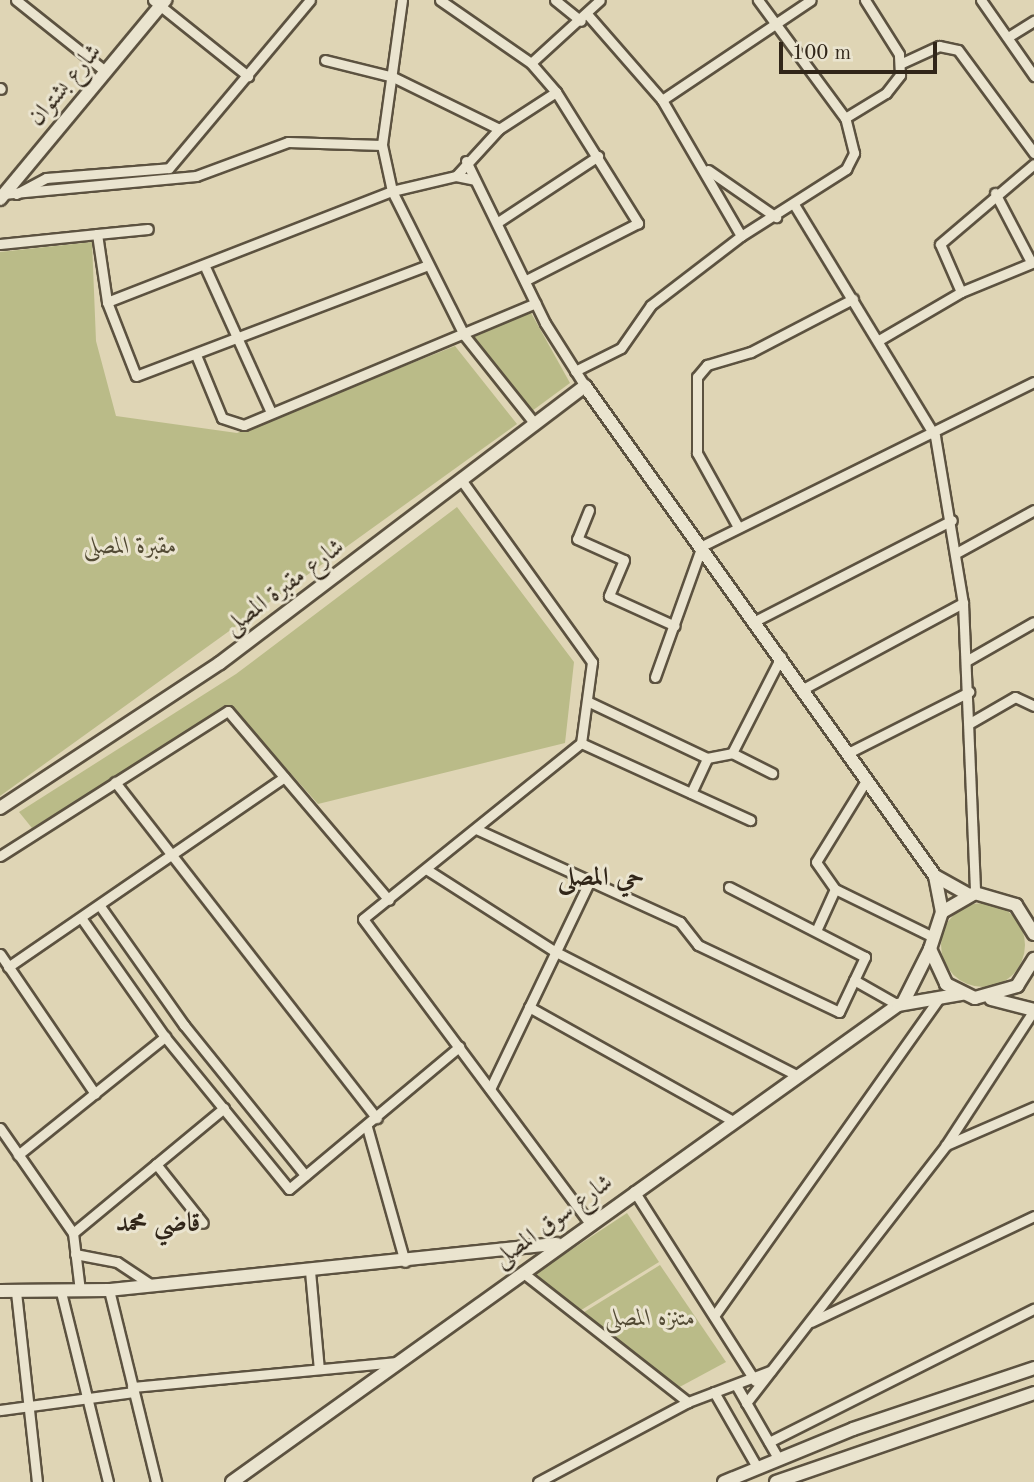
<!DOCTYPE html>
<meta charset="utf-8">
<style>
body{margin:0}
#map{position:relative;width:1034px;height:1482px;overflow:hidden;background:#dfd5b5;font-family:"Old Standard TT",Amiri,serif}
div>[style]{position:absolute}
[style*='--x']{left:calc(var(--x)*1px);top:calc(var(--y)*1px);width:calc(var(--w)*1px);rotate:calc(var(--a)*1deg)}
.green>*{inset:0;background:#babb88}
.round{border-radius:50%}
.roads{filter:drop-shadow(2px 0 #5c5240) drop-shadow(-2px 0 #5c5240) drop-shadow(0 2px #5c5240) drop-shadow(0 -2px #5c5240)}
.street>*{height:9px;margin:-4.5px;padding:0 4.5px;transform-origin:4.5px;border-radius:4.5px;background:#eae4cf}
.secondary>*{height:12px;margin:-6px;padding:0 6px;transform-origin:6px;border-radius:6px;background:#eae4cf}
span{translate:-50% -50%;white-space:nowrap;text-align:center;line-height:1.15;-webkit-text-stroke:6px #eae4cf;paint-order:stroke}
.street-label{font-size:24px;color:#312619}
.park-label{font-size:24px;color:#534b35;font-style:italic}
.neighbourhood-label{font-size:26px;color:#312619;font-weight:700}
.scale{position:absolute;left:779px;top:42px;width:158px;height:32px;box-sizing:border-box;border:4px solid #312619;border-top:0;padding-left:9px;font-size:21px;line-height:24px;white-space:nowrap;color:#312619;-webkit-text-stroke:5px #eae4cf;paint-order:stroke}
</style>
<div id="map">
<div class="green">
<i style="clip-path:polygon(92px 242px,96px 341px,116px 416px,237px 433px,455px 346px,517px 424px,0 796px,0 252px)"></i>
<i style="clip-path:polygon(530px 311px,570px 383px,532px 411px,472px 338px)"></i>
<i style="clip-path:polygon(457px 507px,574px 662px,565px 743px,318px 804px,231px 706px,32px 828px,19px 812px,236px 674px)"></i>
<i class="round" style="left:941px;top:903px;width:84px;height:84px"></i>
<i style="clip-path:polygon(627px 1213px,659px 1262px,578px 1312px,530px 1277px)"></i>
<i style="clip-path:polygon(660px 1265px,726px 1362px,674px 1390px,581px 1314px)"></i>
</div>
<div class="roads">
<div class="street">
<i style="--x:16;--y:0;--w:114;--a:38.6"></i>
<i style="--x:153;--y:0;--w:122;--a:38.7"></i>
<i style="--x:402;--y:0;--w:146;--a:97.9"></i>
<i style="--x:382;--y:145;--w:47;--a:77.7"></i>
<i style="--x:392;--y:191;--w:161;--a:63.4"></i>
<i style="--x:464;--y:335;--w:114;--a:51.4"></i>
<i style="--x:440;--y:0;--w:111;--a:34.7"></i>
<i style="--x:555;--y:0;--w:33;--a:39"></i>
<i style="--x:981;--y:0;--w:93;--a:55.1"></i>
<i style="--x:587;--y:14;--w:114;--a:48.9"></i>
<i style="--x:662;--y:100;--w:157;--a:59.8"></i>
<i style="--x:1008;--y:37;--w:31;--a:-32"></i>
<i style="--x:325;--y:60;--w:70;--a:14"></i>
<i style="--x:393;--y:77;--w:118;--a:26.1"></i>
<i style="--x:902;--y:63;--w:41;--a:-24.7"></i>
<i style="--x:939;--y:46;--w:19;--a:12"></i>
<i style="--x:958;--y:50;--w:128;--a:53.6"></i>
<i style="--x:0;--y:88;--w:1;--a:45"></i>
<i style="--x:556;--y:92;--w:38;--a:-131"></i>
<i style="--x:531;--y:63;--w:93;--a:-42.4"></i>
<i style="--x:662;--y:100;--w:179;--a:-33.9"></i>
<i style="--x:845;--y:118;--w:48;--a:-31.4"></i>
<i style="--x:886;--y:93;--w:23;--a:-52"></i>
<i style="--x:900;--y:75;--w:21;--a:-93"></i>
<i style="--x:899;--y:54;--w:64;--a:-122.2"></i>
<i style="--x:466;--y:161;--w:180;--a:64"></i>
<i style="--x:545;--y:323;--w:75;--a:57.6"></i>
<i style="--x:708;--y:170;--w:83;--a:34.7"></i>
<i style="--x:456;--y:176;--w:64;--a:-47.5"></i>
<i style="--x:499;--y:129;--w:68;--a:-33"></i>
<i style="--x:556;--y:92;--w:155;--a:58"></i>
<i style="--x:638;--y:223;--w:126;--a:153"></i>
<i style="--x:995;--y:193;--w:78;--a:62.4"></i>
<i style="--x:3;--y:194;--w:194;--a:-5.3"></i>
<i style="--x:196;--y:176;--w:98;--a:-20.3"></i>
<i style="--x:288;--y:142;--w:94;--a:1.8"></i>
<i style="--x:16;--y:194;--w:34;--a:-28"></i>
<i style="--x:46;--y:178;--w:123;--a:-4.6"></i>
<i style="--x:169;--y:168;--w:219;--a:-50"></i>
<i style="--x:795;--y:206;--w:269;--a:58.7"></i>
<i style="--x:935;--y:436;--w:169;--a:80.5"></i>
<i style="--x:963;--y:603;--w:290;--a:87.6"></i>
<i style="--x:498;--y:222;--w:120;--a:-33.4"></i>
<i style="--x:97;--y:234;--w:51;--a:-5.6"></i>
<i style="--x:0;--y:244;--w:98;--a:-5.9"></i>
<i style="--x:97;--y:234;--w:69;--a:81.6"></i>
<i style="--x:107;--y:302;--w:306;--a:-21.3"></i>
<i style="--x:392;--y:191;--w:66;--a:-13.2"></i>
<i style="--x:456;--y:176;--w:19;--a:12"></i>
<i style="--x:206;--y:269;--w:157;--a:65.6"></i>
<i style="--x:961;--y:292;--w:52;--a:-113.6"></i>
<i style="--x:940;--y:244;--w:123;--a:-40.4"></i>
<i style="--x:107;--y:302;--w:79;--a:68.6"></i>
<i style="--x:136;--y:376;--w:309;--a:-20.8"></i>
<i style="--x:879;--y:340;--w:95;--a:-30.3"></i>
<i style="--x:961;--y:292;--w:79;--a:-22.3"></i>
<i style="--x:196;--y:355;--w:68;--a:67.6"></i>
<i style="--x:222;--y:418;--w:23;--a:18"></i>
<i style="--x:244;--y:425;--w:316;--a:-22.7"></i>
<i style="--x:575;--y:371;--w:51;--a:-26.6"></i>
<i style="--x:621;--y:348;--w:52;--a:-55.1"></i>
<i style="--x:651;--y:305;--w:113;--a:-37.5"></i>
<i style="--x:741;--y:236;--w:125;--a:-32.5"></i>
<i style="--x:846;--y:169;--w:18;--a:-63"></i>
<i style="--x:854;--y:153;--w:36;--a:-104"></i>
<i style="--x:845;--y:118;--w:147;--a:-126.4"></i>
<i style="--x:462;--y:481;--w:223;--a:54.3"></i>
<i style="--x:592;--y:662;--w:82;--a:97.7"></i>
<i style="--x:581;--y:743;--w:280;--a:141.1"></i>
<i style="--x:363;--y:919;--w:378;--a:53.3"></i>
<i style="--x:589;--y:510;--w:31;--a:112"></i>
<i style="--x:577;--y:539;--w:51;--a:24.1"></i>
<i style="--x:624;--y:560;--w:39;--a:113"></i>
<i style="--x:609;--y:596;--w:72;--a:24.4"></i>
<i style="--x:738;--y:527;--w:85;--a:-119"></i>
<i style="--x:697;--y:453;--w:76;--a:-90"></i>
<i style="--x:697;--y:377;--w:16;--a:-50"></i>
<i style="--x:707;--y:365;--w:46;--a:-16.5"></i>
<i style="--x:751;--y:352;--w:115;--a:-27.5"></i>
<i style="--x:958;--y:552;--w:87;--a:-28.9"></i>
<i style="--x:755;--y:621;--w:221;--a:-27.1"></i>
<i style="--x:966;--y:661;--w:78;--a:-29.8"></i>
<i style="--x:655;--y:677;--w:139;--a:-70.3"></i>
<i style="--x:702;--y:546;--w:370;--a:-26.3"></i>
<i style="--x:803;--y:689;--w:182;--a:-28.3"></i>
<i style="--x:587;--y:701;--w:133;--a:25.4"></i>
<i style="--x:707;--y:758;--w:25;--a:-11"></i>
<i style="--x:732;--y:753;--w:45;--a:26.6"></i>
<i style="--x:970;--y:723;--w:52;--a:-30"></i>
<i style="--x:1015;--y:697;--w:21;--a:25"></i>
<i style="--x:581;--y:743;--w:186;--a:24.5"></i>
<i style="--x:732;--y:753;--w:108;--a:-63"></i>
<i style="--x:848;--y:753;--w:136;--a:-26.8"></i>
<i style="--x:867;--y:779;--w:97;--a:121.6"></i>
<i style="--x:816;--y:862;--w:33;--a:55"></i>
<i style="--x:835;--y:889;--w:107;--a:26.1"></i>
<i style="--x:115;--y:782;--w:426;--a:52.1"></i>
<i style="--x:691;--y:793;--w:38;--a:-65"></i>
<i style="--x:476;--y:829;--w:224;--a:24.5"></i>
<i style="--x:680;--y:922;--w:29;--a:52"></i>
<i style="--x:698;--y:945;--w:156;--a:25.4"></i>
<i style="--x:839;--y:1012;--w:61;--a:-64.7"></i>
<i style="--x:865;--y:957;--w:153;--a:-152.8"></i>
<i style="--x:0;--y:856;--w:270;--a:-32.5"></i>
<i style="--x:228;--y:711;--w:248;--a:49.6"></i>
<i style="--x:426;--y:869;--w:154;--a:32.6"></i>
<i style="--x:556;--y:952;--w:270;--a:27.1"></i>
<i style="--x:100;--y:906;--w:146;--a:54.8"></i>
<i style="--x:184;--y:1025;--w:193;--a:51.1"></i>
<i style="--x:82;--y:919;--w:144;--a:54.9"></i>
<i style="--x:165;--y:1037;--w:196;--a:50.8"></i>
<i style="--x:289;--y:1189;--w:222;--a:-39.9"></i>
<i style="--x:816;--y:931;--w:46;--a:-65.7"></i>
<i style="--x:0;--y:954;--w:169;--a:55.8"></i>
<i style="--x:8;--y:967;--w:335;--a:-34.5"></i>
<i style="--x:854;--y:980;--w:51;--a:29.6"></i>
<i style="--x:529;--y:1007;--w:231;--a:29.2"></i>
<i style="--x:490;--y:1089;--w:229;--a:-64.4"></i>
<i style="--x:367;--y:1127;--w:140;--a:74.3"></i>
<i style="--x:0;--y:1128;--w:128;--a:55.2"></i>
<i style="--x:73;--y:1233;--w:58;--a:83.1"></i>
<i style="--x:946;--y:1145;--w:96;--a:-23.4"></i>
<i style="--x:18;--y:1155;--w:189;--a:-38.8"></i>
<i style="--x:156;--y:1164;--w:75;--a:51.5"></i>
<i style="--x:634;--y:1191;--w:225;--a:57.5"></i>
<i style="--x:73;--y:1233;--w:196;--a:-39.6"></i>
<i style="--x:75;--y:1254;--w:43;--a:10.8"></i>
<i style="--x:117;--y:1262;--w:43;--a:33.7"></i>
<i style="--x:310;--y:1271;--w:98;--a:84.8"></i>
<i style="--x:522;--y:1272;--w:211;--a:38.1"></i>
<i style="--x:109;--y:1290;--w:198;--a:76.2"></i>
<i style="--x:16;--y:1292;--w:191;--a:83.7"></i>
<i style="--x:61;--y:1292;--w:196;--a:76.1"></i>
<i style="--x:714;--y:1316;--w:391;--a:-54.7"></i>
<i style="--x:811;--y:1322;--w:247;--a:-25.4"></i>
<i style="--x:736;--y:1385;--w:84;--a:60.1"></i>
<i style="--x:132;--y:1387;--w:267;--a:-5.4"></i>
<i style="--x:714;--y:1392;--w:86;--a:60.2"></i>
<i style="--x:746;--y:1403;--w:326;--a:-52.2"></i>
<i style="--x:946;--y:1145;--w:161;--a:-56.9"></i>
<i style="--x:0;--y:1410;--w:134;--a:-7.7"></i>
<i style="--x:769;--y:1442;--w:297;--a:-26.7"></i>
<i style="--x:538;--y:1482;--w:170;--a:-28.1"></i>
<i style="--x:688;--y:1402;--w:88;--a:-20.7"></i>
</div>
<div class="secondary">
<i style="--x:0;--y:199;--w:259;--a:-50.3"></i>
<i style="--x:0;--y:808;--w:263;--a:-33.4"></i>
<i style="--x:220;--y:663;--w:458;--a:-37.2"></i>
<i style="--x:585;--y:386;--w:602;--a:54.46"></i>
<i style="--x:935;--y:876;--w:39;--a:29"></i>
<i style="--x:935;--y:876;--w:37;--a:79"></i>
<i style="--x:1034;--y:934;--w:34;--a:-122"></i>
<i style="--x:1016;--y:905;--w:43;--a:-163.7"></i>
<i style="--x:975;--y:893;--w:38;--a:150"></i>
<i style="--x:942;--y:912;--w:39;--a:108"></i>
<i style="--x:930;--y:949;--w:38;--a:65"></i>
<i style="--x:946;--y:984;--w:32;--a:26"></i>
<i style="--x:975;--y:998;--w:44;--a:-15.9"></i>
<i style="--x:1017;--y:986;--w:32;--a:-58"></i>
<i style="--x:991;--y:999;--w:44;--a:14.3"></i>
<i style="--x:904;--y:1001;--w:58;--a:-63.4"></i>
<i style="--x:0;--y:1291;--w:109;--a:-0.5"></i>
<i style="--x:109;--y:1290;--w:450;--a:-5.9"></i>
<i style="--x:232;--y:1482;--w:819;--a:-35.61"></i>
<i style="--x:898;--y:1005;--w:65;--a:-9.8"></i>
<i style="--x:724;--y:1482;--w:139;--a:-22.3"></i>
<i style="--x:853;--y:1429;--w:191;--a:-18.6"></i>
<i style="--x:776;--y:1482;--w:273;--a:-19"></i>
</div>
</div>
<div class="street-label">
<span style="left:66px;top:86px;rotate:-50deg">شارع بشتوان</span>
<span style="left:285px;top:588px;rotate:-37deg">شارع مقبرة المصلى</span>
<span style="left:554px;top:1222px;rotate:-36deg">شارع سوق المصلى</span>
</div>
<div class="park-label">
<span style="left:130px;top:548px">مقبرة المصلى</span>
<span style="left:650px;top:1320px">متنزه المصلى</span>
</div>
<div class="neighbourhood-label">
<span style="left:601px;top:879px">حي المصلى</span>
<span style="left:158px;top:1225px">قاضي محمد</span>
</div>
<div class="scale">100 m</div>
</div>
